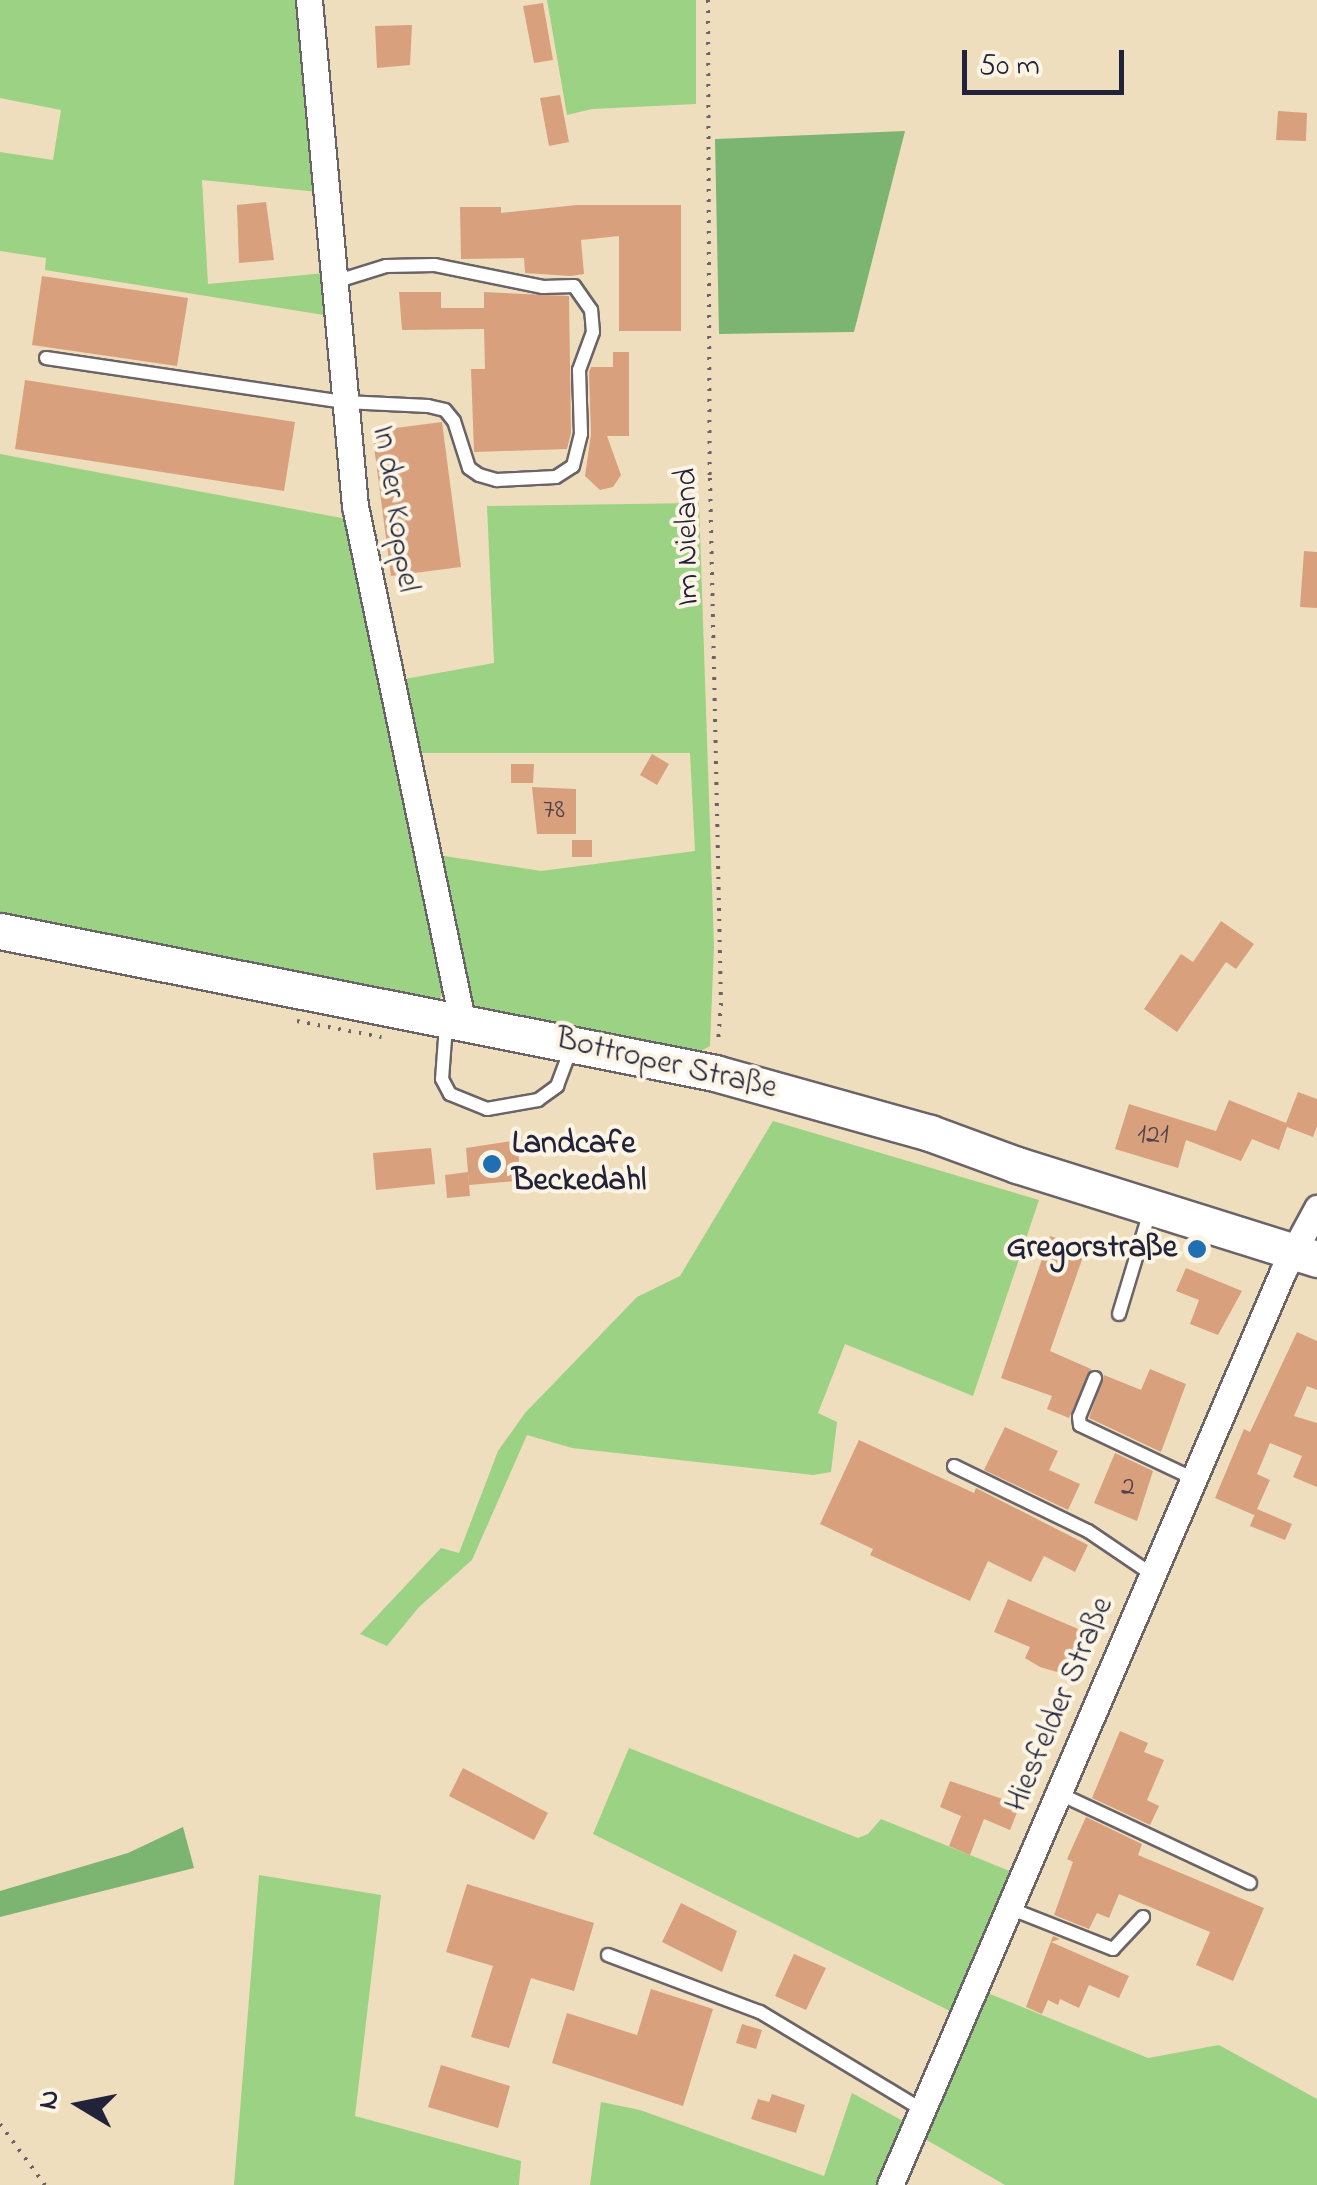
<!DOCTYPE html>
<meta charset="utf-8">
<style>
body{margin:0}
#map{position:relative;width:1317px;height:2185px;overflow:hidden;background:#efdebd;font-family:"Indie Flower",sans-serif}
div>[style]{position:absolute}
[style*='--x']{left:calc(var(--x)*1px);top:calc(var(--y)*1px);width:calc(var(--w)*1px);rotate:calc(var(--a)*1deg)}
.green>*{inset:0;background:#9bd283}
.forest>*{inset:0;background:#7cb471}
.building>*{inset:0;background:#d8a07d}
.path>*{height:4px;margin-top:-2px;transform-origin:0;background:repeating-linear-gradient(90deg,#6a6468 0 2.5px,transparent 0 10.5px)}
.roads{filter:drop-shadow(2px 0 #6a6468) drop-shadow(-2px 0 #6a6468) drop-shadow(0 2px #6a6468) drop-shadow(0 -2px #6a6468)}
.service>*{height:12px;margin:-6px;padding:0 6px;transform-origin:6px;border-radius:6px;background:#fff}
.minor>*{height:25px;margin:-12.5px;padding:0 12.5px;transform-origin:12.5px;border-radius:12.5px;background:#fff}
.secondary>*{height:35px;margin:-17.5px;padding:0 17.5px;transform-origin:17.5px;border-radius:17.5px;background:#fff}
.dots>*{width:28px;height:28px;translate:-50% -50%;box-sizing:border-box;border:5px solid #fcf5e5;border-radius:50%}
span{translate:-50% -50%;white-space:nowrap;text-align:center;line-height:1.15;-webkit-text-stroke:8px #fcf5e5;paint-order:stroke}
.number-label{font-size:28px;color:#50424c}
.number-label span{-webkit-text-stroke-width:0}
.street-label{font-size:32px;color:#22223b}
.poi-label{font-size:32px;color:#22223b;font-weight:700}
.left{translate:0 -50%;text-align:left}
.right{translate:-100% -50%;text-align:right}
.north{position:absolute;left:30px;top:2055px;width:100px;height:100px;-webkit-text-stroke:8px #fcf5e5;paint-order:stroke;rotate:280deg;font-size:28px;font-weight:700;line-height:40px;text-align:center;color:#22223b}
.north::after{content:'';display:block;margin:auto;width:35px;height:45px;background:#22223b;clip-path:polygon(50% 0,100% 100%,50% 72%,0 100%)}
.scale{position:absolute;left:962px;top:50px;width:162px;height:45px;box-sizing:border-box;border:5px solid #22223b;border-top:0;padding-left:12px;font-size:30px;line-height:35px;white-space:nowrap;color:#22223b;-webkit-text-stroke:8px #fcf5e5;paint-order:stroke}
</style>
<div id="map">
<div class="green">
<i style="clip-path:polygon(0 0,301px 0,318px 192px,202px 180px,208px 284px,325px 273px,330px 316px,45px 270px,46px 258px,0 251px,0 152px,53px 160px,61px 110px,0 98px)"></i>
<i style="clip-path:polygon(547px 0,696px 0,696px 104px,592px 109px,567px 115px)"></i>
<i style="clip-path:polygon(0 454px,347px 519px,445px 984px,440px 999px,0 916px)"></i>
<i style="clip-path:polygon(699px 503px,714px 946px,710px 1046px,701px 1051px,476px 1006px,470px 1001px,438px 855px,541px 871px,695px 851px,690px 753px,416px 753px,399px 680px,494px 663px,487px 506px)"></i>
<i style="clip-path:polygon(773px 1121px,1039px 1200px,973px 1396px,845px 1344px,818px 1413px,837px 1422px,831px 1472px,813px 1475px,572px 1448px,527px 1435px,472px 1560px,419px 1607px,387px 1646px,360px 1634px,441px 1548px,459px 1553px,498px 1451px,525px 1413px,637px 1297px,680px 1276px)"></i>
<i style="clip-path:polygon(629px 1748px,858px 1838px,868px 1834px,881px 1819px,1017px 1874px,952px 2012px,593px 1834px)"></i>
<i style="clip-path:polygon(259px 1875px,381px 1895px,355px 2116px,521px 2161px,519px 2185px,234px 2185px)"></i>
<i style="clip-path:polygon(985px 1992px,1148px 2058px,1219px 2045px,1317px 2099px,1317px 2185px,1005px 2185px,925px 2139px)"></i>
<i style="clip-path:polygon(852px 2093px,903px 2121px,875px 2185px,590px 2185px,601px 2102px,640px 2110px,824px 2176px)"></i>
</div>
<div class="forest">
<i style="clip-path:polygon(905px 131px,854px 332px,719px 334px,715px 139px)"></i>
<i style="clip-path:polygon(183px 1827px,194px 1868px,0 1917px,0 1891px,128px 1853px)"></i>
</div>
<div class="building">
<i style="clip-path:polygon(543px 3px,553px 60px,534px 63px,523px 6px)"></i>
<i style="clip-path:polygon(412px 25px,410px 65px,377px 68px,375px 26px)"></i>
<i style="clip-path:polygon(560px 95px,569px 142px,549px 146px,540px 98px)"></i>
<i style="clip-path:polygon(1278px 111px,1307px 113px,1306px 141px,1276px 140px)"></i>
<i style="clip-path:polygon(266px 202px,274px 260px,239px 263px,237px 205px)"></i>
<i style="clip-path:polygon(577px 205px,681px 205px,681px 331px,619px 331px,619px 236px,581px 240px,584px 274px,570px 276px,525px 273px,524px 258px,461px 259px,460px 207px,501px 207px,501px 213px)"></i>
<i style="clip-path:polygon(42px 276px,188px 298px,177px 366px,32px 345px)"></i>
<i style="clip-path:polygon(399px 292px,441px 292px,441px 308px,484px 308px,484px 292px,569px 296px,571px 433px,567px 449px,474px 452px,471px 369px,485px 369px,484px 329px,402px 330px)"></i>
<i style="clip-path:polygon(613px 352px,629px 352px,629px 436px,607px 436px,621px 475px,613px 487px,600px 490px,585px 476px,591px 434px,589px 372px,591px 367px,613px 367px)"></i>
<i style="clip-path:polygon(25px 380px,295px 422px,284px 491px,15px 449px)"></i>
<i style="clip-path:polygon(442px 422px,461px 567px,391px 576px,372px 431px)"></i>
<i style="clip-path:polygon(1304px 551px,1317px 552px,1317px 608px,1300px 607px)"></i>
<i style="clip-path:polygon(652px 754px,669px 764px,657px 785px,640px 775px)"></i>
<i style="clip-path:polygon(511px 764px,534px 764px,533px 783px,511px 783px)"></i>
<i style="clip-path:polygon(532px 787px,576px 789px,576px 834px,537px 834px)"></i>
<i style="clip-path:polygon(572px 840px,592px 840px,592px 857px,572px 857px)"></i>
<i style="clip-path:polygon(1221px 921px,1254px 944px,1236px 969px,1226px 962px,1177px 1032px,1144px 1009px,1181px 954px,1193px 962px)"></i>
<i style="clip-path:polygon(1298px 1092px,1317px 1099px,1317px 1126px,1313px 1137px,1287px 1127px,1279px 1150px,1252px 1139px,1241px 1161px,1186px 1140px,1178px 1168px,1115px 1149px,1129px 1104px,1216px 1131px,1229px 1100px,1286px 1123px)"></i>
<i style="clip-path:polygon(512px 1141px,513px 1149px,518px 1149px,520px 1174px,515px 1174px,516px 1181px,469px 1185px,466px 1148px)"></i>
<i style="clip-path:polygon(431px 1148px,435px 1184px,376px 1190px,373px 1153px)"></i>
<i style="clip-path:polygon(468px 1172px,470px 1196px,447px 1198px,445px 1175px)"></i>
<i style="clip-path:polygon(1050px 1236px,1086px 1248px,1050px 1351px,1091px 1369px,1069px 1418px,1047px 1409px,1052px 1396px,1001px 1378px)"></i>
<i style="clip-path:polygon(1186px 1268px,1242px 1291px,1218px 1335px,1190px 1324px,1199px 1300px,1176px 1291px)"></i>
<i style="clip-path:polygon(1297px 1332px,1317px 1341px,1317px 1390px,1307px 1386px,1294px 1416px,1317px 1423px,1317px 1487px,1293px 1477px,1302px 1456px,1270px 1443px,1257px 1474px,1270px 1480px,1257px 1509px,1292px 1524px,1285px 1540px,1250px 1526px,1256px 1511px,1254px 1515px,1215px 1498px,1244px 1429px,1250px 1432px)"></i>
<i style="clip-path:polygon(1150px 1369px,1186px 1384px,1161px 1452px,1089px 1418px,1104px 1375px,1141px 1390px)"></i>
<i style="clip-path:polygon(1005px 1427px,1058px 1451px,1049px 1470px,1080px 1484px,1068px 1510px,984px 1470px)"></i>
<i style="clip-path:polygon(859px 1440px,974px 1493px,976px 1488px,1088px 1545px,1075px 1572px,1044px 1556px,1031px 1582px,988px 1561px,970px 1601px,870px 1555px,873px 1549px,820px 1524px)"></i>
<i style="clip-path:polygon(1115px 1453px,1153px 1471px,1137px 1521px,1094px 1503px)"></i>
<i style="clip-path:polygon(1008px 1599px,1083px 1631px,1064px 1674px,1040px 1667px,1025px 1658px,1030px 1647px,994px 1632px)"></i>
<i style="clip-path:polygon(1120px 1731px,1148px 1743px,1144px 1752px,1164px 1760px,1147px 1800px,1159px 1806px,1150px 1825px,1092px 1798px)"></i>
<i style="clip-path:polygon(463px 1768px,548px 1813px,534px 1840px,449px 1796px)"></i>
<i style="clip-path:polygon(950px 1781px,1020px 1805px,1010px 1830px,984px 1819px,970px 1855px,949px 1846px,961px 1816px,940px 1807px)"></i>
<i style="clip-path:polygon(1086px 1817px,1142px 1844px,1138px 1855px,1264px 1908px,1233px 1981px,1196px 1965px,1210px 1932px,1119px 1894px,1109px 1918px,1097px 1913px,1089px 1929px,1054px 1915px,1073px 1862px,1067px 1859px)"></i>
<i style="clip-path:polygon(467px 1884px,594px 1923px,574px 1991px,531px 1978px,509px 2048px,471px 2037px,493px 1966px,446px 1952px)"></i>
<i style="clip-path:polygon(681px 1903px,737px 1931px,722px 1972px,662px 1942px)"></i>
<i style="clip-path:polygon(1053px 1936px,1060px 1939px,1051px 1942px,1129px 1976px,1119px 1998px,1089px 1985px,1079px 2008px,1060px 1999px,1058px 2005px,1048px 2000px,1042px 2014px,1026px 2007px)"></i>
<i style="clip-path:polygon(794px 1954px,826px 1968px,806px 2010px,775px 1996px)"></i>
<i style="clip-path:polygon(651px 1989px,713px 2009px,683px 2106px,552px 2063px,567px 2013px,637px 2035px)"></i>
<i style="clip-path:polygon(742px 2024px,762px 2030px,756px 2049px,736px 2043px)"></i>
<i style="clip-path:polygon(441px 2065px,510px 2086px,498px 2128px,428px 2107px)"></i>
<i style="clip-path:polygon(772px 2094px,805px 2105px,796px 2133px,751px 2119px,758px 2099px,769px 2102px)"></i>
</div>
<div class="path">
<i style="--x:708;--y:0;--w:478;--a:89.8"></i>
<i style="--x:710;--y:478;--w:525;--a:88.8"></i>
<i style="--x:721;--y:1003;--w:40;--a:94.3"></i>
<i style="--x:297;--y:1021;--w:86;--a:10.8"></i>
<i style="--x:0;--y:2124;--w:76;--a:53.6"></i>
</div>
<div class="roads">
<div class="service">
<i style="--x:46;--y:358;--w:302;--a:8.4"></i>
<i style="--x:345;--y:402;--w:83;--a:2.8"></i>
<i style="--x:428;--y:406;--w:17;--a:13"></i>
<i style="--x:445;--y:410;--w:14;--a:51"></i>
<i style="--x:454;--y:421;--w:49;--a:72.3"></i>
<i style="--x:469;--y:468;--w:12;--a:35"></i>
<i style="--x:479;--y:475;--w:19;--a:16"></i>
<i style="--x:497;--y:480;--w:59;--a:-2.9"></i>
<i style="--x:556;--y:477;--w:20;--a:-33"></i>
<i style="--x:573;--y:466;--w:33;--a:-76"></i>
<i style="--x:581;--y:434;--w:64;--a:-91.8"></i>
<i style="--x:579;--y:370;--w:40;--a:-69.8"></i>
<i style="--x:593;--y:332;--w:22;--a:-95"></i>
<i style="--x:591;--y:310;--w:29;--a:-125"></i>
<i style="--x:574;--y:286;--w:31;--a:178"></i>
<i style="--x:543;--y:287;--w:110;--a:-168.5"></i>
<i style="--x:435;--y:265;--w:49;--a:178.8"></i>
<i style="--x:386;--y:266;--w:53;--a:162.6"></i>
<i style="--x:446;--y:1025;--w:54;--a:94.2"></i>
<i style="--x:442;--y:1079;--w:17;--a:62"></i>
<i style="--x:450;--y:1094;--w:40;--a:22"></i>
<i style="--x:487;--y:1109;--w:52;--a:-10"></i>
<i style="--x:538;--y:1100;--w:24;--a:-36"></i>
<i style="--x:557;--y:1086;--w:43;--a:-69.4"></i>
<i style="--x:1119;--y:1314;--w:111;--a:-73.2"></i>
<i style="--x:1095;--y:1378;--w:42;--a:112.3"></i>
<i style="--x:1079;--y:1417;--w:8;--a:83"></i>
<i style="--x:1080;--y:1425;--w:126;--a:25.3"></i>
<i style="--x:954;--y:1466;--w:149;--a:25.9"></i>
<i style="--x:1088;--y:1531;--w:78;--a:34.1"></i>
<i style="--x:1058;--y:1793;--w:212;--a:25.1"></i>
<i style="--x:1009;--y:1908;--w:112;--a:21.5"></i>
<i style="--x:1113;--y:1949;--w:44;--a:-46.8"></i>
<i style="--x:608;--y:1955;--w:162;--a:20.6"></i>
<i style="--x:760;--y:2012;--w:188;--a:31.1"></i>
</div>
<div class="minor">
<i style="--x:309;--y:0;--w:508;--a:84.81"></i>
<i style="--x:355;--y:506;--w:525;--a:78.24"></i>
<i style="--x:890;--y:2185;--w:995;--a:-66.73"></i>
<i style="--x:1283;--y:1271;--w:72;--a:-61.6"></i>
</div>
<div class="secondary">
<i style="--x:0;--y:931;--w:729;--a:11.23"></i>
<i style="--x:715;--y:1073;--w:223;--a:15.6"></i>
<i style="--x:930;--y:1133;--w:93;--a:20.2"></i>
<i style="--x:1017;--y:1165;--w:314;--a:17.4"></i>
</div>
</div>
<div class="dots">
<i style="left:492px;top:1164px;background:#1f6fb2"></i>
<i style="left:1197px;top:1249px;background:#1f6fb2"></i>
</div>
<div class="number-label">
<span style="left:554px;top:811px">78</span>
<span style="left:1153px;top:1136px">121</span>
<span style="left:1128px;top:1488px">2</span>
</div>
<div class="street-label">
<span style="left:394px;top:509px;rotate:81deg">In der Koppel</span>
<span style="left:689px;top:537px;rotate:-91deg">Im Nieland</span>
<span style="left:666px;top:1065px;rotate:13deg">Bottroper Straße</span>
<span style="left:1061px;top:1705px;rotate:-67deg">Hiesfelder Straße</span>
</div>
<div class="poi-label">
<span class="left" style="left:512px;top:1164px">Landcafe<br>Beckedahl</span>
<span class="right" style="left:1177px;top:1249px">Gregorstraße</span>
</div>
<div class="north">N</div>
<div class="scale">50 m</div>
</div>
